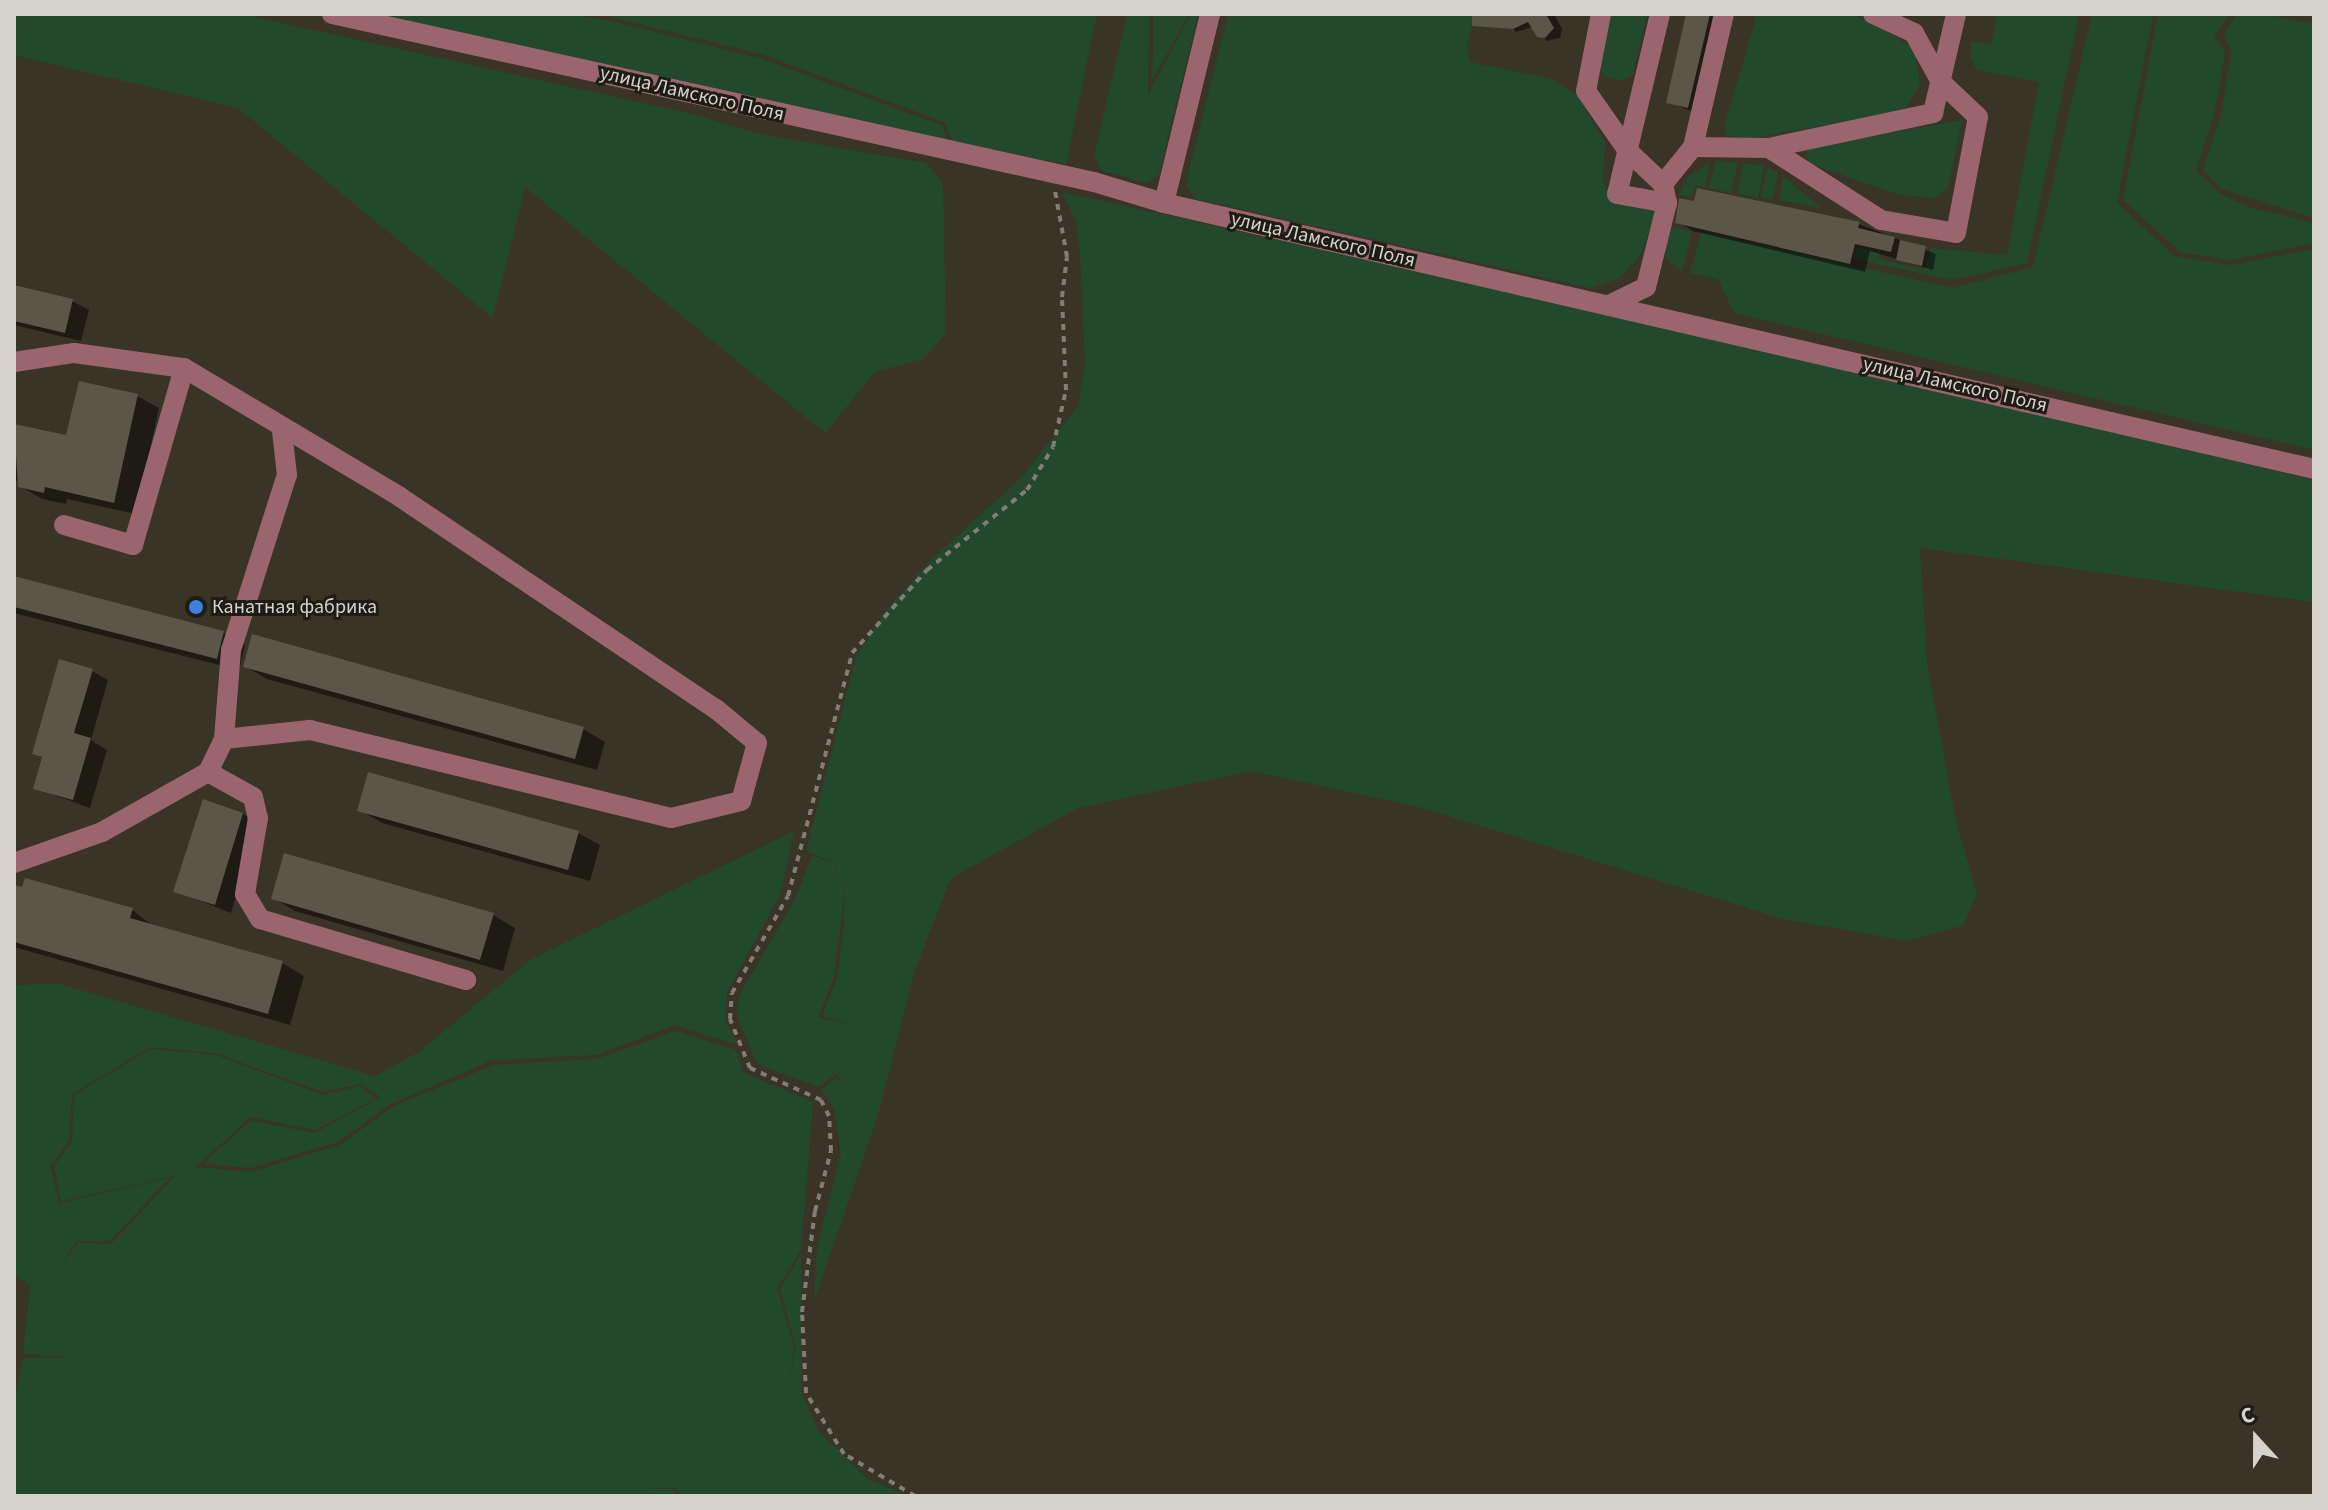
<!DOCTYPE html>
<meta charset="utf-8">
<style>
body{margin:0}
#map{position:relative;width:2328px;height:1510px;overflow:hidden;background:#393426;font-family:"Source Sans 3",sans-serif}
div>[style]{position:absolute}
[style*='--x']{left:calc(var(--x)*1px);top:calc(var(--y)*1px);width:calc(var(--w)*1px);rotate:calc(var(--a)*1deg)}
.green>*{inset:0;background:#23492d}
.shadow>*{inset:0;background:#0007}
.building>*{inset:0;background:#5b5647}
.path>*{height:4px;margin-top:-2px;transform-origin:0;background:repeating-linear-gradient(90deg,#827e72 0 6px,transparent 0 12px)}
.minor>*{height:20px;margin:-10px;padding:0 10px;transform-origin:10px;border-radius:10px;background:#9b656f}
.dots>*{width:22px;height:22px;translate:-50% -50%;box-sizing:border-box;border:4px solid #1e1c15;border-radius:50%}
span{translate:-50% -50%;white-space:nowrap;text-align:center;line-height:1.15;-webkit-text-stroke:6px #1e1c15;paint-order:stroke}
.street-label{font-size:20px;color:#d6d3ca}
.poi-label{font-size:20px;color:#d6d3ca}
.left{translate:0 -50%;text-align:left}
.frame{position:absolute;inset:0;border:16px solid #d6d3ca;pointer-events:none}
.north{position:absolute;left:2216px;top:1398px;width:80px;height:80px;-webkit-text-stroke:6px #1e1c15;paint-order:stroke;rotate:339deg;font-size:22px;font-weight:700;line-height:32px;text-align:center;color:#d6d3ca}
.north::after{content:'';display:block;margin:auto;width:28px;height:36px;background:#d6d3ca;clip-path:polygon(50% 0,100% 100%,50% 72%,0 100%)}
</style>
<div id="map">
<div class="green">
<i style="clip-path:polygon(14px 14px,241px 14px,688px 113px,759px 134px,926px 163px,943px 183px,946px 334px,923px 359px,875px 372px,825px 433px,525px 187px,493px 318px,238px 108px,14px 55px)"></i>
<i style="clip-path:polygon(372px 14px,567px 14px,616px 22px,762px 59px,941px 125px,949px 142px)"></i>
<i style="clip-path:polygon(599px 14px,1097px 14px,1066px 164px,953px 142px,944px 122px,764px 55px)"></i>
<i style="clip-path:polygon(1127px 14px,1149px 14px,1148px 95px,1191px 14px,1198px 14px,1159px 175px,1147px 183px,1103px 171px,1094px 156px)"></i>
<i style="clip-path:polygon(1153px 14px,1189px 14px,1151px 83px,1153px 51px)"></i>
<i style="clip-path:polygon(1228px 14px,1475px 14px,1467px 46px,1470px 62px,1551px 79px,1577px 96px,1605px 142px,1603px 180px,1609px 194px,1656px 209px,1642px 253px,1620px 278px,1590px 288px,1195px 199px,1187px 187px,1188px 174px)"></i>
<i style="clip-path:polygon(1609px 14px,1647px 14px,1633px 75px,1621px 81px,1604px 77px,1598px 64px)"></i>
<i style="clip-path:polygon(1757px 14px,1849px 14px,1873px 22px,1915px 50px,1920px 84px,1906px 108px,1894px 113px,1745px 139px,1726px 135px,1724px 127px)"></i>
<i style="clip-path:polygon(1997px 14px,2079px 14px,2027px 263px,1952px 280px,1855px 259px,1857px 247px,1879px 253px,1879px 259px,1925px 270px,1930px 248px,2007px 255px,2039px 82px,1977px 70px,1971px 59px,1971px 42px,1991px 44px)"></i>
<i style="clip-path:polygon(2092px 14px,2153px 14px,2117px 203px,2175px 256px,2230px 265px,2314px 249px,2314px 450px,1734px 313px,1718px 279px,1690px 273px,1701px 232px,1953px 288px,2033px 267px)"></i>
<i style="clip-path:polygon(2158px 14px,2231px 14px,2214px 37px,2225px 52px,2215px 111px,2196px 171px,2219px 193px,2248px 207px,2314px 223px,2314px 243px,2230px 260px,2180px 252px,2123px 200px)"></i>
<i style="clip-path:polygon(2263px 14px,2314px 24px,2314px 218px,2222px 189px,2203px 170px,2222px 111px,2231px 52px,2224px 35px,2235px 17px)"></i>
<i style="clip-path:polygon(1962px 120px,1948px 188px,1935px 198px,1900px 195px,1808px 163px,1806px 150px,1817px 146px)"></i>
<i style="clip-path:polygon(1716px 161px,1738px 163px,1731px 193px,1709px 188px)"></i>
<i style="clip-path:polygon(1710px 162px,1705px 188px,1696px 185px,1692px 197px,1679px 195px,1690px 175px)"></i>
<i style="clip-path:polygon(1744px 163px,1764px 166px,1758px 198px,1737px 193px)"></i>
<i style="clip-path:polygon(1767px 168px,1778px 172px,1773px 199px,1761px 197px)"></i>
<i style="clip-path:polygon(1783px 176px,1821px 208px,1779px 200px)"></i>
<i style="clip-path:polygon(evenodd,1062px 192px,1632px 319px,2314px 480px,2314px 602px,1920px 548px,1927px 663px,1956px 822px,1977px 893px,1964px 925px,1908px 941px,1783px 919px,1419px 807px,1251px 771px,1078px 808px,951px 878px,915px 970px,879px 1112px,814px 1302px,817px 1248px,841px 1154px,834px 1108px,821px 1090px,837px 1078px,844px 1083px,836px 1074px,819px 1087px,757px 1064px,737px 1016px,739px 996px,795px 899px,812px 856px,835px 863px,833px 880px,836px 863px,806px 851px,856px 657px,886px 610px,930px 561px,1021px 478px,1078px 406px,1085px 362px,1080px 252px,1076px 221px,1062px 192px,845px 887px,844px 926px,837px 979px,822px 1016px,852px 1024px,818px 1018px,834px 978px,845px 887px)"></i>
<i style="clip-path:polygon(1668px 226px,1692px 232px,1682px 272px,1665px 258px)"></i>
<i style="clip-path:polygon(794px 831px,780px 895px,727px 992px,726px 1021px,738px 1045px,675px 1025px,596px 1055px,492px 1060px,389px 1105px,338px 1142px,250px 1168px,202px 1164px,251px 1121px,315px 1133px,381px 1097px,361px 1084px,322px 1092px,216px 1053px,150px 1047px,72px 1094px,69px 1141px,50px 1167px,59px 1203px,170px 1178px,109px 1241px,77px 1241px,53px 1276px,78px 1243px,111px 1244px,175px 1176px,61px 1201px,54px 1166px,72px 1142px,74px 1095px,151px 1049px,216px 1055px,323px 1095px,360px 1086px,376px 1098px,315px 1130px,250px 1117px,196px 1167px,251px 1172px,340px 1145px,394px 1106px,494px 1065px,597px 1059px,676px 1031px,736px 1050px,743px 1072px,813px 1102px,801px 1250px,777px 1288px,794px 1348px,789px 1381px,796px 1348px,780px 1289px,801px 1254px,802px 1394px,818px 1431px,868px 1479px,908px 1496px,680px 1496px,676px 1487px,650px 1489px,674px 1489px,678px 1496px,14px 1496px,14px 1402px,23px 1358px,75px 1357px,23px 1354px,30px 1285px,14px 1276px,14px 985px,59px 984px,375px 1076px,419px 1052px,530px 960px)"></i>
</div>
<div class="shadow">
<i style="clip-path:polygon(1502px 14px,1554px 14px,1562px 29px,1560px 38px,1547px 41px,1532px 27px,1516px 32px)"></i>
<i style="clip-path:polygon(1688px 14px,1722px 14px,1704px 116px,1668px 102px)"></i>
<i style="clip-path:polygon(1678px 222px,1859px 224px,1936px 254px,1933px 270px,1870px 251px,1865px 272px,1693px 231px)"></i>
<i style="clip-path:polygon(14px 287px,72px 301px,89px 310px,81px 341px,14px 325px)"></i>
<i style="clip-path:polygon(137px 396px,159px 408px,136px 514px,67px 499px,66px 504px,42px 499px,20px 486px,14px 477px,14px 426px,68px 438px)"></i>
<i style="clip-path:polygon(14px 578px,223px 633px,245px 645px,239px 670px,14px 613px)"></i>
<i style="clip-path:polygon(245px 666px,583px 729px,605px 742px,597px 770px,267px 679px)"></i>
<i style="clip-path:polygon(92px 671px,108px 680px,91px 740px,107px 750px,90px 808px,35px 788px,44px 759px,34px 753px)"></i>
<i style="clip-path:polygon(360px 810px,578px 833px,600px 845px,590px 881px,382px 823px)"></i>
<i style="clip-path:polygon(242px 813px,258px 823px,231px 913px,176px 891px)"></i>
<i style="clip-path:polygon(286px 855px,493px 915px,515px 928px,503px 971px,295px 911px,273px 898px)"></i>
<i style="clip-path:polygon(14px 887px,132px 910px,153px 926px,282px 963px,304px 976px,290px 1025px,14px 947px)"></i>
</div>
<div class="building">
<i style="clip-path:polygon(1472px 14px,1546px 14px,1554px 28px,1545px 38px,1537px 37px,1528px 22px,1513px 29px,1472px 26px)"></i>
<i style="clip-path:polygon(1686px 14px,1710px 14px,1688px 108px,1666px 103px)"></i>
<i style="clip-path:polygon(1697px 188px,1860px 222px,1858px 228px,1895px 237px,1891px 252px,1855px 244px,1850px 264px,1675px 223px,1679px 198px,1694px 201px)"></i>
<i style="clip-path:polygon(1900px 240px,1926px 246px,1922px 266px,1896px 260px)"></i>
<i style="clip-path:polygon(14px 285px,73px 299px,65px 333px,14px 321px)"></i>
<i style="clip-path:polygon(79px 381px,138px 394px,114px 503px,45px 487px,44px 493px,18px 487px,14px 424px,66px 435px)"></i>
<i style="clip-path:polygon(14px 576px,224px 631px,217px 659px,14px 607px)"></i>
<i style="clip-path:polygon(252px 634px,584px 727px,575px 759px,243px 667px)"></i>
<i style="clip-path:polygon(59px 659px,93px 669px,74px 733px,91px 738px,73px 800px,33px 789px,42px 757px,32px 754px)"></i>
<i style="clip-path:polygon(368px 772px,579px 831px,568px 870px,357px 811px)"></i>
<i style="clip-path:polygon(203px 799px,243px 813px,215px 905px,173px 892px)"></i>
<i style="clip-path:polygon(284px 853px,494px 913px,480px 960px,271px 899px)"></i>
<i style="clip-path:polygon(25px 878px,133px 908px,130px 918px,283px 961px,268px 1014px,14px 942px,14px 885px,22px 887px)"></i>
</div>
<div class="path">
<i style="--x:915;--y:1496;--w:82;--a:-149.4"></i>
<i style="--x:844;--y:1454;--w:72;--a:-121.9"></i>
<i style="--x:806;--y:1393;--w:81;--a:-92.8"></i>
<i style="--x:802;--y:1312;--w:102;--a:-82.7"></i>
<i style="--x:815;--y:1211;--w:62;--a:-75.1"></i>
<i style="--x:831;--y:1151;--w:35;--a:-93"></i>
<i style="--x:829;--y:1116;--w:18;--a:-117"></i>
<i style="--x:821;--y:1100;--w:78;--a:-155.7"></i>
<i style="--x:750;--y:1068;--w:53;--a:-112.2"></i>
<i style="--x:730;--y:1019;--w:26;--a:-86"></i>
<i style="--x:732;--y:993;--w:112;--a:-60"></i>
<i style="--x:788;--y:896;--w:251;--a:-75.2"></i>
<i style="--x:852;--y:653;--w:112;--a:-47.9"></i>
<i style="--x:927;--y:570;--w:128;--a:-38.7"></i>
<i style="--x:1027;--y:490;--w:50;--a:-58.8"></i>
<i style="--x:1053;--y:447;--w:58;--a:-77.2"></i>
<i style="--x:1066;--y:390;--w:93;--a:-92.5"></i>
<i style="--x:1062;--y:297;--w:40;--a:-82.9"></i>
<i style="--x:1067;--y:257;--w:67;--a:-100.3"></i>
</div>
<div class="minor">
<i style="--x:332;--y:14;--w:780;--a:12.43"></i>
<i style="--x:1094;--y:182;--w:73;--a:16.7"></i>
<i style="--x:1164;--y:203;--w:1180;--a:13.02"></i>
<i style="--x:1601;--y:14;--w:78;--a:101"></i>
<i style="--x:1586;--y:91;--w:73;--a:55"></i>
<i style="--x:1628;--y:151;--w:48;--a:43.3"></i>
<i style="--x:1660;--y:14;--w:185;--a:103.4"></i>
<i style="--x:1617;--y:194;--w:51;--a:10.2"></i>
<i style="--x:1693;--y:147;--w:137;--a:-76.9"></i>
<i style="--x:1769;--y:148;--w:133;--a:32.7"></i>
<i style="--x:1881;--y:220;--w:76;--a:9.8"></i>
<i style="--x:1956;--y:233;--w:118;--a:-79.3"></i>
<i style="--x:1978;--y:117;--w:51;--a:-136.6"></i>
<i style="--x:1941;--y:82;--w:56;--a:-118.9"></i>
<i style="--x:1914;--y:33;--w:45;--a:-155.1"></i>
<i style="--x:1164;--y:203;--w:195;--a:-76.3"></i>
<i style="--x:1609;--y:305;--w:41;--a:-25.9"></i>
<i style="--x:1646;--y:287;--w:87;--a:-76"></i>
<i style="--x:1667;--y:203;--w:19;--a:-102"></i>
<i style="--x:1663;--y:184;--w:48;--a:-51"></i>
<i style="--x:1693;--y:147;--w:76;--a:0.8"></i>
<i style="--x:1769;--y:148;--w:168;--a:-12"></i>
<i style="--x:1933;--y:113;--w:102;--a:-76.9"></i>
<i style="--x:14;--y:362;--w:61;--a:-8.5"></i>
<i style="--x:74;--y:353;--w:111;--a:7.8"></i>
<i style="--x:184;--y:368;--w:252;--a:30.8"></i>
<i style="--x:400;--y:497;--w:381;--a:33.9"></i>
<i style="--x:716;--y:709;--w:53;--a:39.7"></i>
<i style="--x:757;--y:743;--w:60;--a:105.4"></i>
<i style="--x:741;--y:801;--w:72;--a:166.3"></i>
<i style="--x:671;--y:818;--w:372;--a:-166.3"></i>
<i style="--x:310;--y:730;--w:86;--a:174"></i>
<i style="--x:64;--y:525;--w:72;--a:16.2"></i>
<i style="--x:133;--y:545;--w:184;--a:-73.9"></i>
<i style="--x:208;--y:772;--w:51;--a:29.1"></i>
<i style="--x:253;--y:797;--w:22;--a:77"></i>
<i style="--x:258;--y:818;--w:77;--a:99.7"></i>
<i style="--x:245;--y:894;--w:29;--a:59"></i>
<i style="--x:260;--y:919;--w:215;--a:16.5"></i>
<i style="--x:14;--y:863;--w:93;--a:-19.4"></i>
<i style="--x:102;--y:832;--w:122;--a:-29.5"></i>
<i style="--x:208;--y:772;--w:37;--a:-64"></i>
<i style="--x:224;--y:739;--w:89;--a:-85.5"></i>
<i style="--x:231;--y:650;--w:184;--a:-72.3"></i>
<i style="--x:287;--y:475;--w:44;--a:-96.5"></i>
</div>
<div class="dots">
<i style="left:196px;top:607px;background:#3f7fe0"></i>
</div>
<div class="street-label">
<span style="left:692px;top:94px;rotate:13deg">улица Ламского Поля</span>
<span style="left:1323px;top:240px;rotate:13deg">улица Ламского Поля</span>
<span style="left:1955px;top:385px;rotate:13deg">улица Ламского Поля</span>
</div>
<div class="poi-label">
<span class="left" style="left:212px;top:607px">Канатная фабрика</span>
</div>
<div class="frame"></div>
<div class="north">С</div>
</div>
